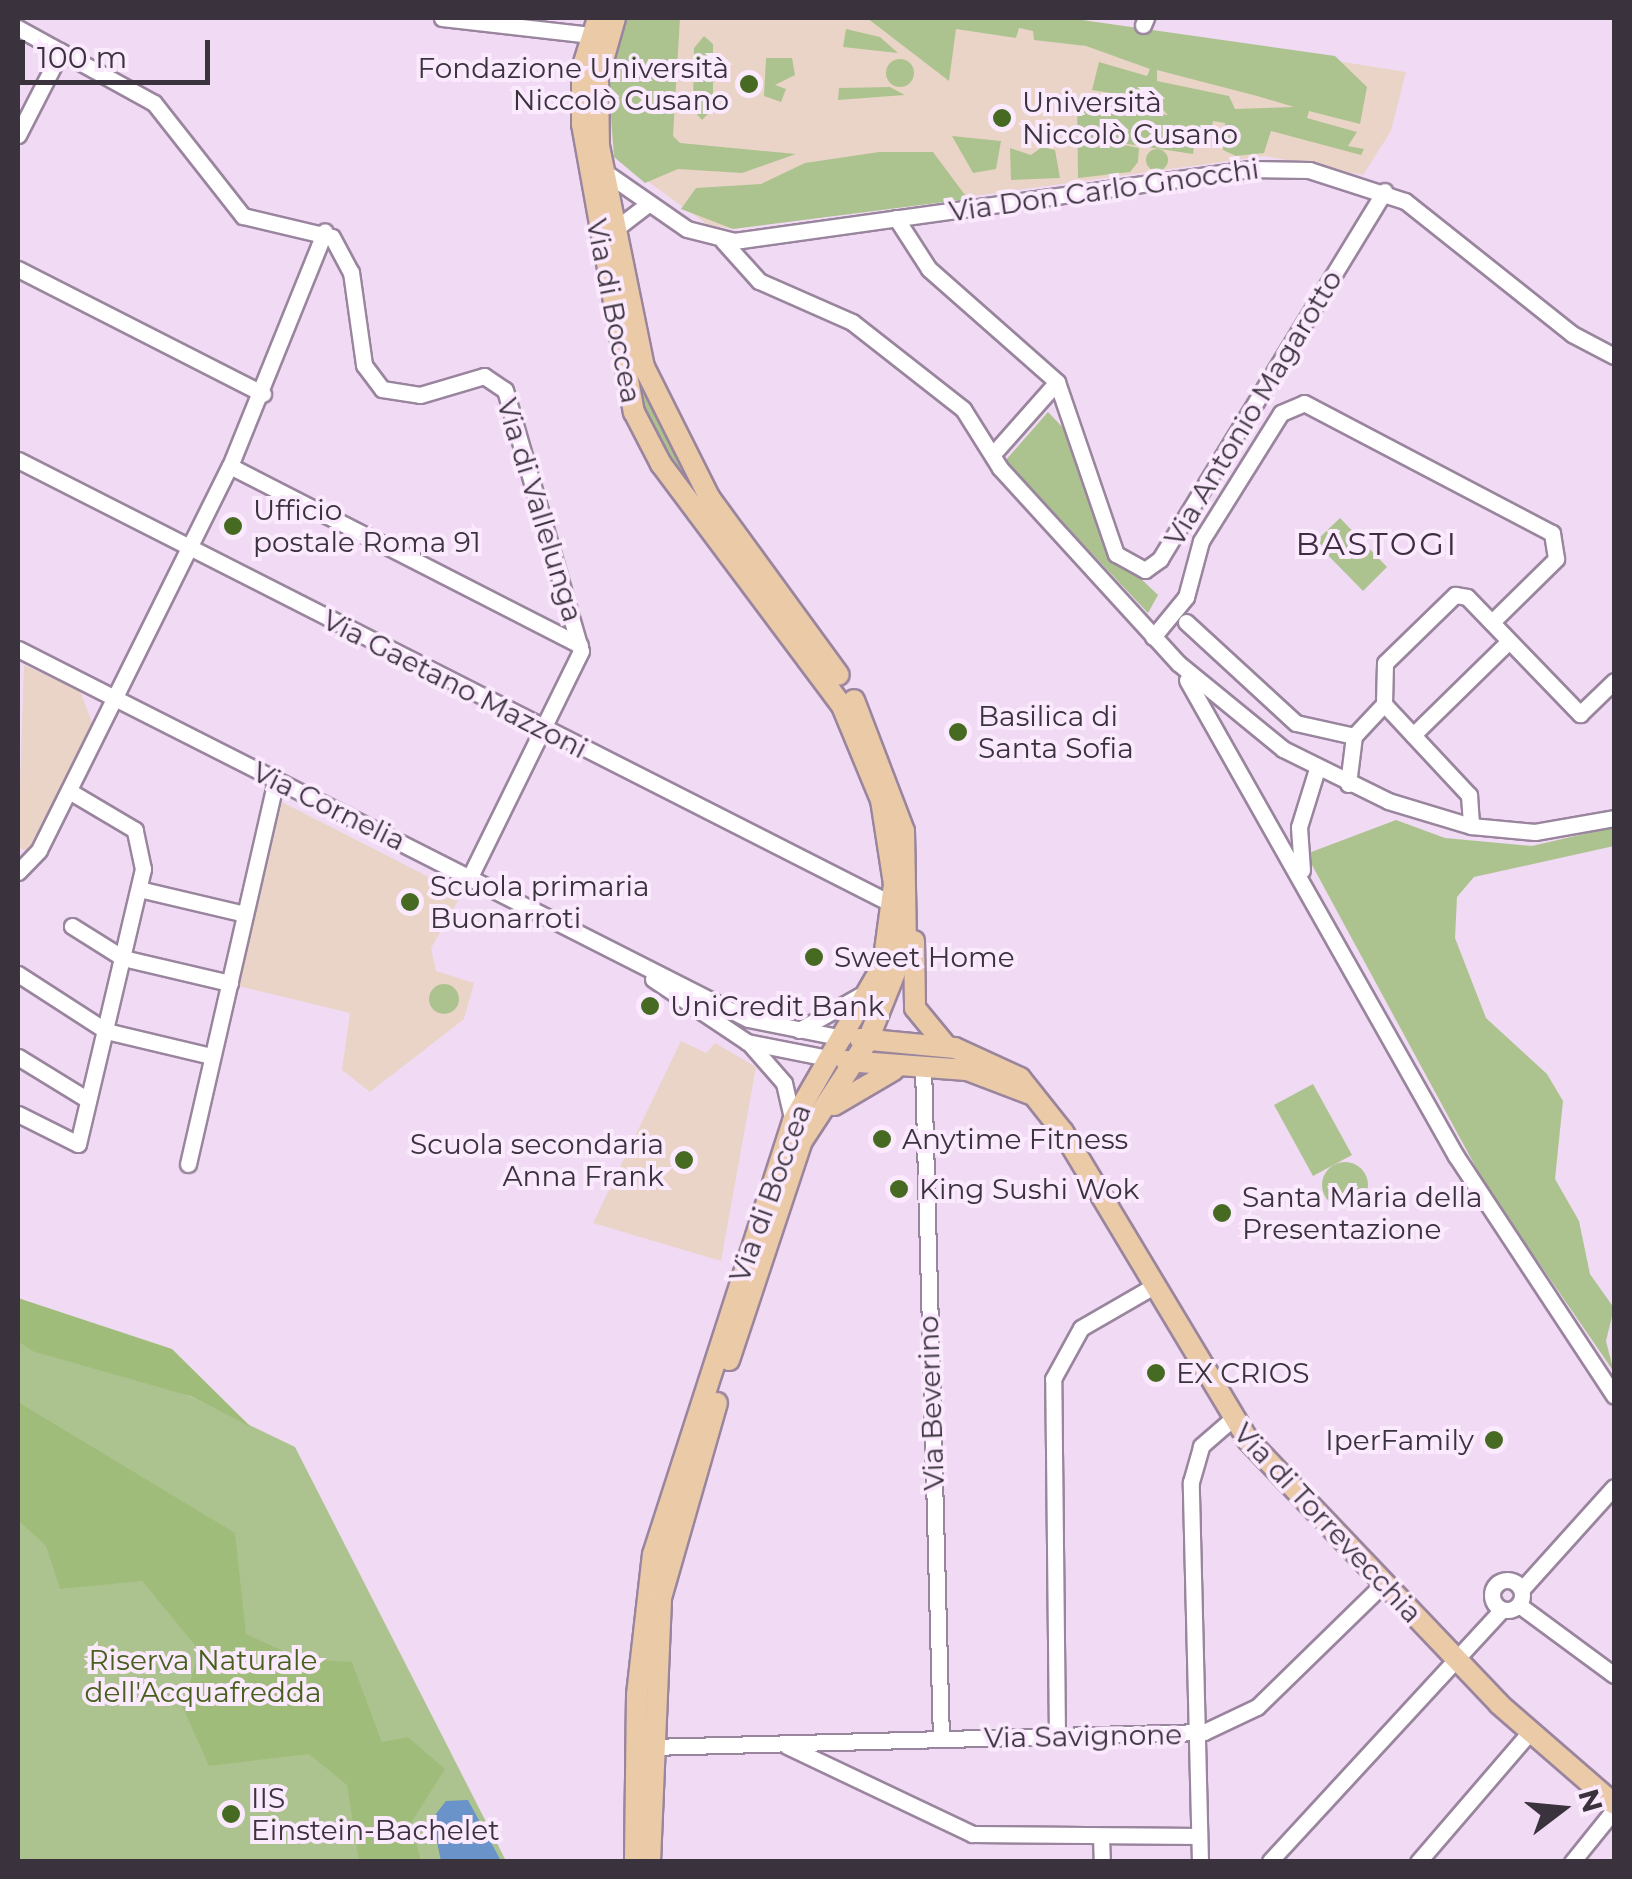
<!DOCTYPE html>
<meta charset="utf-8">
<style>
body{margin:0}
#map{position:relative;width:1632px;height:1879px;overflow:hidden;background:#f1daf4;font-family:Montserrat,sans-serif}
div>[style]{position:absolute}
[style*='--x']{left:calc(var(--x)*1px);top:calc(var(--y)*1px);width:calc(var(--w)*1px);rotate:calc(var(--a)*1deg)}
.education>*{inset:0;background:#ead4c8}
.green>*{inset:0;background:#adc38f}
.round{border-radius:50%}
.forest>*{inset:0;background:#a0bc7b}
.water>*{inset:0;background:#6993c9}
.roads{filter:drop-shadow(2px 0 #9a859e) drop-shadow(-2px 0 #9a859e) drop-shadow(0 2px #9a859e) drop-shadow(0 -2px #9a859e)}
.minor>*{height:15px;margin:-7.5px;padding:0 7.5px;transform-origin:7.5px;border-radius:7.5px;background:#fff}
.minor>.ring{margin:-7.5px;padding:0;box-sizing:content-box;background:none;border:15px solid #fff;border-radius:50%}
.major>*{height:20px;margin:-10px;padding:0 10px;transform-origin:10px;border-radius:10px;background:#ebcaa8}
.dots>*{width:28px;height:28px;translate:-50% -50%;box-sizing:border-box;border:5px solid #fbe9fe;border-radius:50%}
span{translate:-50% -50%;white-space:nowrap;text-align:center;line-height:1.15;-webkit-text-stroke:8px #fbe9fe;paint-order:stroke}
.poi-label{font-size:28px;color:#3a323c}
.right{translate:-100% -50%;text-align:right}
.left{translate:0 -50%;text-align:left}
.street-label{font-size:28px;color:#3a323c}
.park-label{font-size:28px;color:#47601c}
.quarter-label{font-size:32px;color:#3e2d41;letter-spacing:2.5px}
.frame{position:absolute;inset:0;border:20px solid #3a323c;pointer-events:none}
.north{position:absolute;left:1512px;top:1759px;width:100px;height:100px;-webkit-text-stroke:8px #fbe9fe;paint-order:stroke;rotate:74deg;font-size:28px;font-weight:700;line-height:40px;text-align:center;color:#3a323c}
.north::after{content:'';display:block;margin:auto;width:35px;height:45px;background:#3a323c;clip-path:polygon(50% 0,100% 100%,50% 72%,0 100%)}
.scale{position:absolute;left:20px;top:40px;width:190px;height:45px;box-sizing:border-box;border:5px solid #3a323c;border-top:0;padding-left:12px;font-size:30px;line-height:35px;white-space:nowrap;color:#3a323c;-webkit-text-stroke:8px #fbe9fe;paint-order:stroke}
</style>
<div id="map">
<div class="education">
<i style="clip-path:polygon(626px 18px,1068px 18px,1406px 72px,1391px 131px,1363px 175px,1265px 156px,733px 229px,708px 225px,614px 157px,607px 88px)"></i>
<i style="clip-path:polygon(24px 665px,80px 691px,93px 725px,32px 854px,18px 847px)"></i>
<i style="clip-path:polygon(282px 802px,462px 894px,431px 948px,436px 971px,474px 983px,464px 1019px,370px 1092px,342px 1070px,350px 1013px,238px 986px)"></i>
<i style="clip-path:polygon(681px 1041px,706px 1053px,715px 1043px,756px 1067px,721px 1261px,593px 1223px)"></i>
</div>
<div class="green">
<i style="clip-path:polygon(626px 18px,680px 18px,673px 136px,680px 143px,796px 154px,742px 173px,678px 169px,645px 183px,614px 157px,608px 74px)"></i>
<i style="clip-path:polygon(evenodd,867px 18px,1068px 18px,1335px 56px,1367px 87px,1360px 124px,1309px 111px,1307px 118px,1357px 132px,1348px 146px,1364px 149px,1361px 155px,1271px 131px,1264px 153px,1236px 156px,1223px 150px,1225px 123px,1213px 121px,1211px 132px,1196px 130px,1193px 154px,1094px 139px,1139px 148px,1138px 162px,1130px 172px,1078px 178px,1077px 101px,1168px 115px,1153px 100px,1092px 90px,1099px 62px,1147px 76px,1150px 69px,1086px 46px,1034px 40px,1033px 31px,1019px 28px,1016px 38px,956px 29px,949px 81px,867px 18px,1157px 70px,1257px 96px,1294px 107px,1235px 109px,1229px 96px,1157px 81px,1157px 70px)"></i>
<i style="clip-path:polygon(846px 29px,880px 37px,898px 53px,843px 47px)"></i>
<i style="clip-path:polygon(704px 36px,713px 44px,713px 109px,702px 120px,693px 110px,694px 48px)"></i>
<i style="clip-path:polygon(766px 58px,792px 58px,795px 75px,775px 85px,786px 89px,781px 102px,764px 96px)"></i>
<i class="round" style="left:886px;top:59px;width:28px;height:28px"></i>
<i style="clip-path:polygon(890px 87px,905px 95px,838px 100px,839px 88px)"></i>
<i style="clip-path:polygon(952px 136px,1001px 141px,996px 169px,973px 173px)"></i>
<i style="clip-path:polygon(1042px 147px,1055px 150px,1060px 178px,1011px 180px,1010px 148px,1031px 155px)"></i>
<i class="round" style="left:1146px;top:149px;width:22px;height:22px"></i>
<i style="clip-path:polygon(879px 152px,933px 152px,968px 199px,733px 229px,681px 209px,696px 188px,761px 184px,805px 163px)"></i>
<i style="clip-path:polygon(629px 342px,673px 451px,729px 539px,666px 459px,641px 408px)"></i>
<i style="clip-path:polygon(1048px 412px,1069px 434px,1113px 552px,1158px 595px,1148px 613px,1005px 461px)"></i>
<i style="clip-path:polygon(1340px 518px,1387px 567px,1363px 591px,1315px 542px)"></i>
<i style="clip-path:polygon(1396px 820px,1445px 838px,1532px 846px,1614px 827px,1614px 846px,1474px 877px,1457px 897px,1455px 938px,1486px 1018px,1547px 1074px,1563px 1101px,1555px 1179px,1579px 1221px,1590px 1274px,1614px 1308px,1606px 1341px,1614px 1372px,1486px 1186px,1306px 854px)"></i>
<i class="round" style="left:429px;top:984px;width:30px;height:30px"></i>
<i style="clip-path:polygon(1313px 1084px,1352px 1155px,1313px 1176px,1274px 1105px)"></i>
<i class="round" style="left:1322px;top:1162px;width:46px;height:46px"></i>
<i style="clip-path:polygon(18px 1313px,295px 1447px,506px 1861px,18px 1862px)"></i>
</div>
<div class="forest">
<i style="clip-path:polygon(18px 1298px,172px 1349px,251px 1427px,190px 1396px,32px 1351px,18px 1341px)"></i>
<i style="clip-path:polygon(18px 1402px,235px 1533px,246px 1634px,301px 1659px,352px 1662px,382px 1742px,408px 1737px,445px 1769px,411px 1823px,421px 1861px,359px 1861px,347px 1785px,309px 1754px,209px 1766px,183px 1708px,199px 1650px,142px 1581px,60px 1589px,46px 1546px,18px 1520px)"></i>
</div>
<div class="water">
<i style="clip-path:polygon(468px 1800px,501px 1861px,441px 1861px,432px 1819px,446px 1801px)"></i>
</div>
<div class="roads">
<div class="minor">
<i style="--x:442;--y:18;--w:150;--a:6.5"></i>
<i style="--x:1143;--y:25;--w:8;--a:-67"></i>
<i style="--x:18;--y:28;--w:155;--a:28.9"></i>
<i style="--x:154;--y:103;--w:144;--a:51.8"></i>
<i style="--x:243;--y:216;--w:91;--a:13.3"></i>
<i style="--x:332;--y:237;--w:40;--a:62"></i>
<i style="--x:351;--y:272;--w:94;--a:82"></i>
<i style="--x:364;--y:365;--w:30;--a:53"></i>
<i style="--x:382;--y:389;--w:38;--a:9"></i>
<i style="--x:420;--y:395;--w:67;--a:-16.5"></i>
<i style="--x:484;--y:376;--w:25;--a:34"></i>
<i style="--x:505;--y:390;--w:272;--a:73.8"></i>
<i style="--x:581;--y:651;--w:252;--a:116.2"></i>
<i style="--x:18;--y:135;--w:94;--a:-62.9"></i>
<i style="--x:602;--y:170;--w:103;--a:34.8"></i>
<i style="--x:687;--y:229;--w:49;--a:14.3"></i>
<i style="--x:734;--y:241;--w:521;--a:-7.94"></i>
<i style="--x:1250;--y:169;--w:59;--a:1"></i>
<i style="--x:1309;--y:170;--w:101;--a:17.9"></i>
<i style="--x:1405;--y:201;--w:213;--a:38.5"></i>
<i style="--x:1572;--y:334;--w:47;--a:27.6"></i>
<i style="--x:896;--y:218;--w:61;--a:57.1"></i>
<i style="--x:929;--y:269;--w:171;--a:41.4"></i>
<i style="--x:1057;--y:382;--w:182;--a:71.1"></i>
<i style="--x:1116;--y:554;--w:33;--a:29"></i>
<i style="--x:1145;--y:570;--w:19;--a:-36"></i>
<i style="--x:1160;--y:559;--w:431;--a:-58.6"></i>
<i style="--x:614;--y:230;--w:43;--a:-37.4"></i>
<i style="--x:723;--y:241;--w:54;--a:48"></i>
<i style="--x:759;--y:281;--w:102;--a:23.8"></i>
<i style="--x:852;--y:322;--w:141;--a:38.1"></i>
<i style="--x:963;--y:409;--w:70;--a:57.9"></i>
<i style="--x:1000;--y:468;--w:264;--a:47.6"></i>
<i style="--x:1178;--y:663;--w:136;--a:39.3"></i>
<i style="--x:1283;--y:749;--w:117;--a:26.3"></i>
<i style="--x:1388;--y:801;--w:87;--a:16.8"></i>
<i style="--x:1471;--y:826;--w:64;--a:5.4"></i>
<i style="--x:1535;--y:832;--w:80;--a:-10"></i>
<i style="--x:18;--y:269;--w:275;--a:27"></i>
<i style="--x:993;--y:454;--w:96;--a:-48.4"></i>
<i style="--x:18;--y:460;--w:983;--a:26.93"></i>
<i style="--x:230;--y:466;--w:393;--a:27.1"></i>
<i style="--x:1186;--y:622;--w:149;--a:42.6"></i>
<i style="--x:1296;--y:723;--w:59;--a:12.6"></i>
<i style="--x:1153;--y:637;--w:52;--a:-50.5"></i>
<i style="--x:1186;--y:597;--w:58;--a:-75"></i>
<i style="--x:1201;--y:541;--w:151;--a:-58"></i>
<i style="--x:1281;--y:413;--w:25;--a:-23"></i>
<i style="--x:1304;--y:403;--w:280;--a:27.7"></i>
<i style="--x:1552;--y:533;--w:26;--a:81"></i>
<i style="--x:1556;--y:559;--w:90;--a:135.5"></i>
<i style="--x:18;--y:649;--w:818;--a:26.88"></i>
<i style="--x:748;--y:1019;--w:97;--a:11.3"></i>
<i style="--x:1187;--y:680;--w:547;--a:60.53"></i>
<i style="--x:1456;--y:1156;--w:287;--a:56.6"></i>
<i style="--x:1384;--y:704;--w:125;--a:47"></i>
<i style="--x:1469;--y:795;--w:31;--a:86"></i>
<i style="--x:1413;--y:735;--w:134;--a:-44.4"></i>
<i style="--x:1348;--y:784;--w:48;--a:-82.9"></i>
<i style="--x:1354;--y:736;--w:44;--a:-46.8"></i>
<i style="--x:1384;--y:704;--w:41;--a:-88.6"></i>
<i style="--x:1385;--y:663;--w:98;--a:-44.2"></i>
<i style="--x:1455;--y:595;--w:12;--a:9"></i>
<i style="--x:1467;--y:597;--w:163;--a:46"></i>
<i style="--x:1580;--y:714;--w:47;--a:-44.1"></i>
<i style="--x:1302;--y:870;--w:43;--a:-94"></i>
<i style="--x:1299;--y:827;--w:61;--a:-72.8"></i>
<i style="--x:18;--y:872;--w:30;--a:-46"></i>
<i style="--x:39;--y:850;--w:429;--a:-63.6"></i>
<i style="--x:230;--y:466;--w:253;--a:-68"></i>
<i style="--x:139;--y:889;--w:109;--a:13.3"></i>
<i style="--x:72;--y:926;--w:60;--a:32.1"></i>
<i style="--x:123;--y:958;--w:110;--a:13.2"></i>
<i style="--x:18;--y:974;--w:105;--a:32.9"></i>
<i style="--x:106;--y:1031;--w:108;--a:13.4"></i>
<i style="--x:653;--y:979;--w:113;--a:33.8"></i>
<i style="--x:747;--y:1042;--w:83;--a:11.2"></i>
<i style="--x:799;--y:1030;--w:71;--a:-29.4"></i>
<i style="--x:750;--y:1044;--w:52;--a:48.9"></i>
<i style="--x:784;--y:1083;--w:39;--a:77"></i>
<i style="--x:18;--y:1057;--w:82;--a:31.6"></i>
<i style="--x:923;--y:1066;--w:673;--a:88.47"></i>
<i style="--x:18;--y:1114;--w:67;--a:26.6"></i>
<i style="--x:78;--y:1144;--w:283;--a:-76.7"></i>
<i style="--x:143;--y:869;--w:40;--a:-102"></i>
<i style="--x:135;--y:830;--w:77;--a:-149.4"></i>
<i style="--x:188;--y:1164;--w:394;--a:-77.1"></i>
<i class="ring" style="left:1492px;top:1580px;width:15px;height:15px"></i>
<i style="--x:1522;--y:1589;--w:137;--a:-48"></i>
<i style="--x:1519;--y:1605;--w:118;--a:36.4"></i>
<i style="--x:1057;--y:1737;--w:358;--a:-90.6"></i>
<i style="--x:1053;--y:1379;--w:58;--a:-61.2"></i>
<i style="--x:1081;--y:1328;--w:82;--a:-30"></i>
<i style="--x:787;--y:1746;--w:205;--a:25.4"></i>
<i style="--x:972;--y:1834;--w:227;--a:0.5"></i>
<i style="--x:650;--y:1747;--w:554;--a:-1.55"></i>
<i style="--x:1204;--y:1732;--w:59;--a:-25.3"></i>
<i style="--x:1257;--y:1707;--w:176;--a:-44.3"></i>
<i style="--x:1101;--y:1837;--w:25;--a:88"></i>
<i style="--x:1270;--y:1861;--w:342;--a:-47.3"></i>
<i style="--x:1200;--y:1862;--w:380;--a:-91.4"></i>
<i style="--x:1191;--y:1482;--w:37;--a:-74"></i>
<i style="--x:1201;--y:1446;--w:40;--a:-41"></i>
<i style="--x:1418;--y:1862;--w:170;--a:-49.3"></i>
<i style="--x:1572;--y:1862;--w:67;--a:-51.1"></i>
</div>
<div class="major">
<i style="--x:598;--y:18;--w:53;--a:107.4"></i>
<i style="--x:582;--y:69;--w:55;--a:90"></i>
<i style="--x:582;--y:124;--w:293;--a:79.8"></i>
<i style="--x:634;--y:412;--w:59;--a:62.6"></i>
<i style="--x:661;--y:464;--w:302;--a:53.2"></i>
<i style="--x:842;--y:706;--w:102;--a:67.5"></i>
<i style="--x:881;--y:800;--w:85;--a:81.2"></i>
<i style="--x:894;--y:884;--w:82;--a:97.7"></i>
<i style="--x:883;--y:965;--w:180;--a:120"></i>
<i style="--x:793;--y:1121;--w:455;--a:107.9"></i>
<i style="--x:653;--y:1554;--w:142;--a:96.5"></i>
<i style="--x:637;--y:1695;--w:167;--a:90.7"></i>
<i style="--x:615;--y:18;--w:62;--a:105.8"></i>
<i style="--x:598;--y:78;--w:68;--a:89.2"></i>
<i style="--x:599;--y:146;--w:226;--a:78.5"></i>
<i style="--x:644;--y:367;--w:145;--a:63.4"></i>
<i style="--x:709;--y:497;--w:220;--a:53.9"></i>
<i style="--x:914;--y:941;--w:67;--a:89.1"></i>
<i style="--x:915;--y:1008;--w:50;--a:50.6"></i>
<i style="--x:860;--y:1039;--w:95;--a:5.4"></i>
<i style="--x:955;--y:1048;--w:72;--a:24.8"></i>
<i style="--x:1020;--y:1078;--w:69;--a:51.5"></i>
<i style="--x:1063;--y:1132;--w:359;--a:59"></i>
<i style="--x:1248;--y:1440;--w:364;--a:46.4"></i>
<i style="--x:1499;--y:1704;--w:152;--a:41"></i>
<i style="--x:846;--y:1061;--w:121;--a:4.3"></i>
<i style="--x:967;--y:1070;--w:71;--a:20.7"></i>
<i style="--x:834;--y:1105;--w:69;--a:-30.3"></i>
<i style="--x:729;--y:1360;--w:231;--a:-71.6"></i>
<i style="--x:802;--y:1141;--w:121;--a:-56.8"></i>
<i style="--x:868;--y:1040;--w:102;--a:-68.2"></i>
<i style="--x:906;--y:945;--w:114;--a:-91"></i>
<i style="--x:904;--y:831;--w:140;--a:-110.9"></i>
<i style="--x:650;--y:1862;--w:264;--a:-87.6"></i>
<i style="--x:661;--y:1598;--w:203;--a:-74"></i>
</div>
</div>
<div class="dots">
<i style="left:749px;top:84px;background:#476a23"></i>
<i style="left:1002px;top:118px;background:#476a23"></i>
<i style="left:233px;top:526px;background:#476a23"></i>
<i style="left:958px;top:732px;background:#476a23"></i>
<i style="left:410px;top:902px;background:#476a23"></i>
<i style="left:814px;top:957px;background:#476a23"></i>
<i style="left:650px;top:1006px;background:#476a23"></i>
<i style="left:882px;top:1139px;background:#476a23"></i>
<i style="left:684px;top:1160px;background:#476a23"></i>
<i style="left:899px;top:1189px;background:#476a23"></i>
<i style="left:1222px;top:1213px;background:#476a23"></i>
<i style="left:1156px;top:1373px;background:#476a23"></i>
<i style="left:1494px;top:1440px;background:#476a23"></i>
<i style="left:231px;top:1814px;background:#476a23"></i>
</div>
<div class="poi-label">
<span class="right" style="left:729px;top:84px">Fondazione Università<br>Niccolò Cusano</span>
<span class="left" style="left:1022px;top:118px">Università<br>Niccolò Cusano</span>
<span class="left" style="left:253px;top:526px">Ufficio<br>postale Roma 91</span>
<span class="left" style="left:978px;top:732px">Basilica di<br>Santa Sofia</span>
<span class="left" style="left:430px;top:902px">Scuola primaria<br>Buonarroti</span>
<span class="left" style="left:834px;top:957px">Sweet Home</span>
<span class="left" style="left:670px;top:1006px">UniCredit Bank</span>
<span class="left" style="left:902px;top:1139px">Anytime Fitness</span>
<span class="right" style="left:664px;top:1160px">Scuola secondaria<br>Anna Frank</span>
<span class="left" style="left:919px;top:1189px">King Sushi Wok</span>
<span class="left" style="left:1242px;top:1213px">Santa Maria della<br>Presentazione</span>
<span class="left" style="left:1176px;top:1373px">EX CRIOS</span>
<span class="right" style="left:1474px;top:1440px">IperFamily</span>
<span class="left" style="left:251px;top:1814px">IIS<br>Einstein-Bachelet</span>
</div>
<div class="street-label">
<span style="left:1104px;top:190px;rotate:-8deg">Via Don Carlo Gnocchi</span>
<span style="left:614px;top:311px;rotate:79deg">Via di Boccea</span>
<span style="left:1253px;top:408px;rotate:-59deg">Via Antonio Magarotto</span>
<span style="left:540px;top:510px;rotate:73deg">Via di Vallelunga</span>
<span style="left:455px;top:684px;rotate:27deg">Via Gaetano Mazzoni</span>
<span style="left:329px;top:806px;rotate:26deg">Via Cornelia</span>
<span style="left:770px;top:1193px;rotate:-70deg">Via di Boccea</span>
<span style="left:931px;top:1403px;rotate:-92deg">Via Beverino</span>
<span style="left:1328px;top:1523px;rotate:47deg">Via di Torrevecchia</span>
<span style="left:1083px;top:1736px;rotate:-1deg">Via Savignone</span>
</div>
<div class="park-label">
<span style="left:203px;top:1676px">Riserva Naturale<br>dell'Acquafredda</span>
</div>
<div class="quarter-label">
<span style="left:1377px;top:544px">BASTOGI</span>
</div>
<div class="frame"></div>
<div class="north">N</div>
<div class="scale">100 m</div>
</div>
